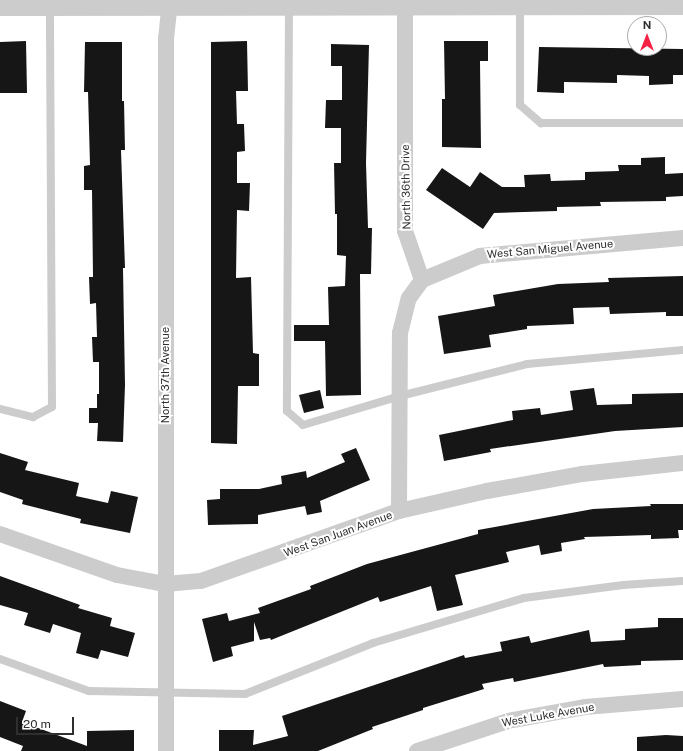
<!DOCTYPE html>
<style>
body{margin:0}
#map{position:relative;width:683px;height:751px;overflow:hidden;background:#fff;font-family:"Public Sans",sans-serif}
div>[style]{position:absolute}
[style*='--x']{left:calc(var(--x)*1px);top:calc(var(--y)*1px);width:calc(var(--w)*1px);rotate:calc(var(--a)*1deg)}
.building>*{inset:0;background:#161616}
.service>*{height:8px;margin:-4px;padding:0 4px;transform-origin:4px;border-radius:4px;background:#ccc}
.minor>*{height:16px;margin:-8px;padding:0 8px;transform-origin:8px;border-radius:8px;background:#ccc}
span{translate:-50% -50%;white-space:nowrap;text-align:center;line-height:1.15;-webkit-text-stroke:4px #fff;paint-order:stroke}
.street-label{font-size:11px;color:#2f2f2f}
.north{position:absolute;left:627px;top:16px;width:40px;height:40px;box-sizing:border-box;background:#fff;border:1px solid #acacac;border-radius:50%;rotate:0deg;font-size:11px;font-weight:700;line-height:16px;text-align:center;color:#2f2f2f}
.north::after{content:'';display:block;margin:auto;width:14px;height:18px;background:#f62246;clip-path:polygon(50% 0,100% 100%,50% 72%,0 100%)}
.scale{position:absolute;left:16px;top:717px;width:58px;height:18px;box-sizing:border-box;border:2px solid #2f2f2f;border-top:0;padding-left:5px;font-size:12px;line-height:14px;white-space:nowrap;color:#2f2f2f;-webkit-text-stroke:3px #fff;paint-order:stroke}
</style>
<div id="map">
<div class="building">
<i style="clip-path:polygon(26px 41px,27px 93px,0 93px,0 42px)"></i>
<i style="clip-path:polygon(247px 41px,248px 91px,236px 91px,237px 124px,244px 124px,245px 151px,237px 152px,237px 183px,250px 183px,249px 211px,237px 210px,236px 278px,251px 277px,253px 353px,259px 354px,259px 386px,238px 386px,237px 444px,211px 443px,211px 42px)"></i>
<i style="clip-path:polygon(444px 41px,488px 41px,488px 61px,480px 61px,481px 148px,442px 147px,442px 99px,445px 99px)"></i>
<i style="clip-path:polygon(85px 42px,122px 42px,122px 101px,124px 101px,125px 150px,121px 150px,125px 268px,123px 268px,125px 385px,123px 442px,97px 441px,98px 423px,89px 423px,89px 408px,97px 408px,97px 394px,99px 394px,99px 362px,93px 362px,92px 337px,97px 337px,96px 303px,90px 304px,89px 277px,93px 277px,92px 190px,84px 190px,84px 166px,90px 165px,88px 92px,84px 92px)"></i>
<i style="clip-path:polygon(331px 44px,369px 45px,366px 163px,368px 228px,372px 228px,371px 274px,360px 274px,361px 395px,326px 396px,325px 341px,294px 341px,294px 325px,329px 325px,328px 287px,345px 286px,346px 256px,337px 255px,337px 214px,335px 214px,334px 163px,341px 163px,341px 128px,325px 128px,326px 100px,342px 100px,342px 66px,331px 66px)"></i>
<i style="clip-path:polygon(539px 47px,683px 49px,683px 75px,673px 75px,673px 84px,649px 85px,649px 76px,617px 75px,617px 83px,564px 82px,564px 93px,537px 92px)"></i>
<i style="clip-path:polygon(665px 157px,665px 174px,683px 173px,683px 196px,666px 197px,666px 201px,600px 202px,601px 206px,557px 207px,557px 211px,494px 213px,483px 229px,426px 190px,442px 168px,470px 187px,480px 172px,502px 187px,525px 187px,524px 175px,550px 174px,551px 181px,585px 180px,585px 172px,619px 171px,618px 165px,641px 165px,641px 158px)"></i>
<i style="clip-path:polygon(683px 276px,683px 316px,666px 316px,666px 312px,610px 314px,609px 307px,573px 308px,574px 324px,527px 326px,527px 329px,489px 335px,491px 347px,444px 354px,438px 316px,495px 306px,493px 295px,558px 284px,609px 282px,608px 278px)"></i>
<i style="clip-path:polygon(594px 388px,597px 405px,632px 404px,632px 394px,683px 393px,683px 427px,615px 431px,490px 449px,491px 452px,444px 461px,439px 435px,513px 420px,512px 411px,540px 408px,541px 415px,573px 410px,570px 391px)"></i>
<i style="clip-path:polygon(320px 390px,324px 408px,304px 413px,299px 395px)"></i>
<i style="clip-path:polygon(356px 448px,370px 480px,320px 501px,322px 512px,307px 515px,305px 506px,258px 515px,258px 524px,208px 525px,207px 500px,220px 499px,220px 489px,259px 489px,282px 484px,281px 476px,306px 471px,307px 478px,345px 462px,341px 454px)"></i>
<i style="clip-path:polygon(0 453px,28px 462px,25px 470px,79px 483px,76px 496px,108px 503px,111px 491px,138px 497px,130px 533px,80px 523px,81px 519px,22px 504px,23px 500px,0 492px)"></i>
<i style="clip-path:polygon(650px 504px,683px 504px,683px 530px,678px 530px,679px 538px,651px 539px,651px 535px,584px 537px,585px 539px,561px 543px,562px 551px,541px 555px,539px 545px,506px 552px,509px 562px,455px 575px,463px 605px,437px 611px,431px 586px,380px 602px,378px 597px,271px 640px,270px 638px,260px 640px,254px 622px,254px 641px,231px 647px,233px 656px,213px 662px,202px 619px,227px 613px,229px 621px,260px 613px,258px 608px,311px 589px,310px 586px,367px 564px,478px 534px,478px 530px,593px 509px,651px 506px)"></i>
<i style="clip-path:polygon(0 576px,80px 605px,78px 608px,112px 618px,110px 626px,135px 633px,128px 657px,101px 650px,98px 659px,76px 653px,81px 633px,53px 624px,50px 633px,24px 625px,28px 613px,0 605px)"></i>
<i style="clip-path:polygon(658px 618px,683px 618px,683px 660px,641px 661px,641px 665px,604px 667px,603px 664px,514px 682px,513px 678px,482px 684px,484px 689px,423px 708px,423px 710px,372px 727px,373px 729px,318px 751px,219px 751px,219px 730px,254px 730px,253px 745px,288px 736px,282px 716px,464px 655px,465px 658px,502px 651px,500px 642px,529px 636px,531px 643px,589px 630px,591px 642px,625px 640px,625px 629px,658px 627px)"></i>
<i style="clip-path:polygon(0 701px,26px 711px,22px 722px,87px 746px,87px 731px,134px 730px,134px 751px,21px 751px,23px 746px,0 737px)"></i>
<i style="clip-path:polygon(666px 735px,683px 736px,683px 751px,637px 751px,637px 737px)"></i>
</div>
<div class="service">
<i style="--x:289;--y:5;--w:406;--a:90.3"></i>
<i style="--x:287;--y:411;--w:21;--a:41"></i>
<i style="--x:303;--y:425;--w:101;--a:-16.6"></i>
<i style="--x:400;--y:396;--w:131;--a:-14.1"></i>
<i style="--x:527;--y:364;--w:157;--a:-5.1"></i>
<i style="--x:520;--y:5;--w:100;--a:90"></i>
<i style="--x:520;--y:105;--w:28;--a:41"></i>
<i style="--x:541;--y:123;--w:142;--a:0"></i>
<i style="--x:0;--y:409;--w:34;--a:14"></i>
<i style="--x:33;--y:417;--w:21;--a:-28"></i>
<i style="--x:52;--y:407;--w:402;--a:-90.3"></i>
<i style="--x:0;--y:659;--w:95;--a:19.8"></i>
<i style="--x:89;--y:691;--w:156;--a:1.1"></i>
<i style="--x:245;--y:694;--w:138;--a:-21.7"></i>
<i style="--x:373;--y:643;--w:158;--a:-16.6"></i>
<i style="--x:524;--y:598;--w:100;--a:-7.5"></i>
<i style="--x:623;--y:585;--w:60;--a:-3.8"></i>
</div>
<div class="minor">
<i style="--x:0;--y:8;--w:683;--a:-0.08"></i>
<i style="--x:422;--y:280;--w:63;--a:-22.5"></i>
<i style="--x:480;--y:256;--w:204;--a:-5.1"></i>
<i style="--x:399;--y:511;--w:178;--a:-89.7"></i>
<i style="--x:400;--y:333;--w:36;--a:-76"></i>
<i style="--x:409;--y:298;--w:22;--a:-54"></i>
<i style="--x:422;--y:280;--w:52;--a:-109.1"></i>
<i style="--x:405;--y:231;--w:231;--a:-90"></i>
<i style="--x:0;--y:534;--w:124;--a:19.3"></i>
<i style="--x:117;--y:575;--w:49;--a:10.6"></i>
<i style="--x:165;--y:584;--w:36;--a:-5"></i>
<i style="--x:201;--y:581;--w:210;--a:-19.5"></i>
<i style="--x:399;--y:511;--w:90;--a:-12.8"></i>
<i style="--x:487;--y:491;--w:97;--a:-10.1"></i>
<i style="--x:582;--y:474;--w:102;--a:-6.2"></i>
<i style="--x:166;--y:751;--w:712;--a:-90"></i>
<i style="--x:166;--y:39;--w:39;--a:-84"></i>
<i style="--x:417;--y:751;--w:96;--a:-18.2"></i>
<i style="--x:508;--y:721;--w:78;--a:-10.3"></i>
<i style="--x:585;--y:707;--w:98;--a:-4.7"></i>
</div>
<div class="street-label">
<span style="left:406px;top:187px;rotate:-91deg">North 36th Drive</span>
<span style="left:550px;top:249px;rotate:-5deg">West San Miguel Avenue</span>
<span style="left:165px;top:375px;rotate:-90deg">North 37th Avenue</span>
<span style="left:338px;top:534px;rotate:-20deg">West San Juan Avenue</span>
<span style="left:548px;top:715px;rotate:-10deg">West Luke Avenue</span>
</div>
<div class="north">N</div>
<div class="scale">20 m</div>
</div>
